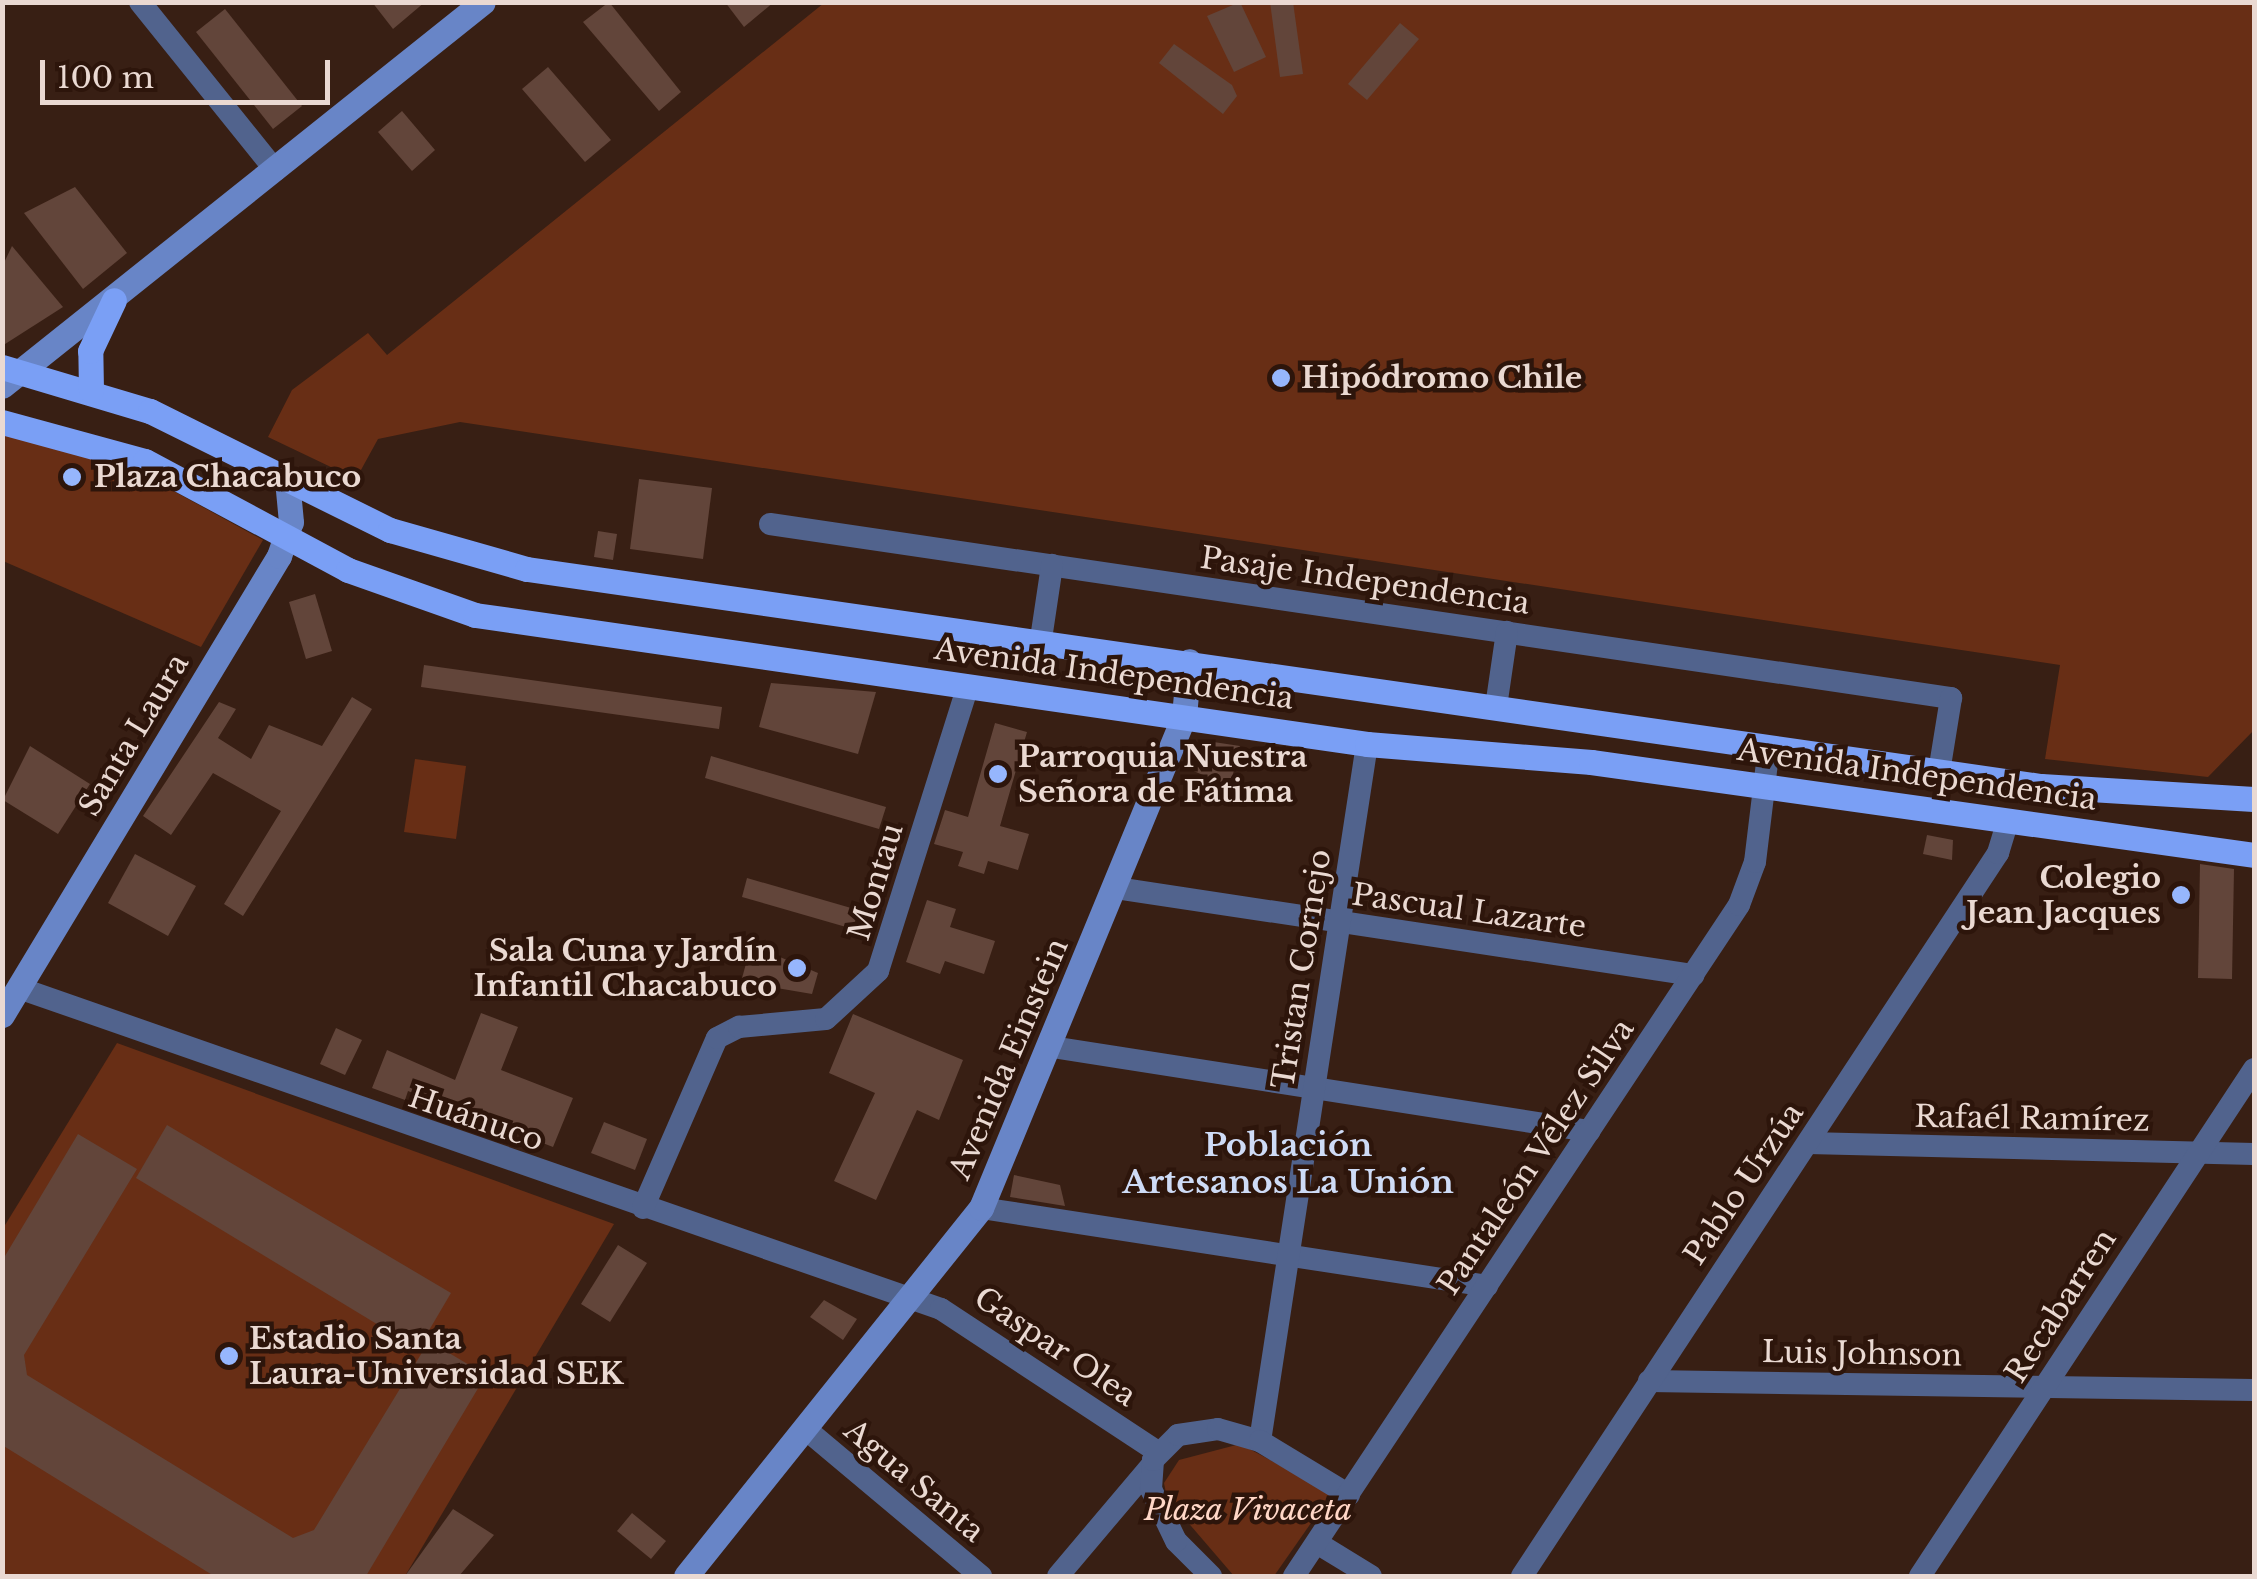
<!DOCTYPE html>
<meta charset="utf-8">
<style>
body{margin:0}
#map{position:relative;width:2257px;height:1579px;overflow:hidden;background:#381f14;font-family:"Libre Baskerville",serif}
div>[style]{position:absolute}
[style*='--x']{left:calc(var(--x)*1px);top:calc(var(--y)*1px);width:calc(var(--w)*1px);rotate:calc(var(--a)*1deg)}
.green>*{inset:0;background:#682e15}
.building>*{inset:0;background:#62453a}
.street>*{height:22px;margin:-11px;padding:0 11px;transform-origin:11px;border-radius:11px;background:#51638d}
.secondary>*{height:25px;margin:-12.5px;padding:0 12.5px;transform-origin:12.5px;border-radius:12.5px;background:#6885c7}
.primary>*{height:25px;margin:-12.5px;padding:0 12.5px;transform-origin:12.5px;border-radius:12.5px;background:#7a9ff5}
.dots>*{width:28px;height:28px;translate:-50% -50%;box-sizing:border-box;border:5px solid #2d150b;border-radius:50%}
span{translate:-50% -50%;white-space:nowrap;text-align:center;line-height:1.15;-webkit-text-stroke:9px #2d150b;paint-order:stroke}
.poi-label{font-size:30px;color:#ead9d2;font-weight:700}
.left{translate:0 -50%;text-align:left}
.right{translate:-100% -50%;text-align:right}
.street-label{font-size:30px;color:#ead9d2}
.park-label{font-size:30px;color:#ffd7c7;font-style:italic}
.neighbourhood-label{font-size:32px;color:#cedbf6;font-weight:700}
.frame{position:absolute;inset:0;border:5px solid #ead9d2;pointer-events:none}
.scale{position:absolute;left:40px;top:60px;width:290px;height:45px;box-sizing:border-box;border:5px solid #ead9d2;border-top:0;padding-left:12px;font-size:30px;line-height:35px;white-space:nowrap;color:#ead9d2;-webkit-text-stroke:8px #2d150b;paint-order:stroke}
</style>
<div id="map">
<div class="green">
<i style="clip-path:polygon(824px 3px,2254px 3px,2254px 730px,2208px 777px,2045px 759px,2060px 665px,460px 422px,378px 439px,356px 479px,268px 437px,292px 390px,368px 333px,387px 355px)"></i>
<i style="clip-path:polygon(3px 435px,126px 465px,263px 540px,201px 647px,3px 561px)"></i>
<i style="clip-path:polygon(415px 759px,466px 766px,456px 839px,404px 832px)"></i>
<i style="clip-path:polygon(117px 1043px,614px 1224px,405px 1576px,3px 1576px,2px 1230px)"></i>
<i style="clip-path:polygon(1240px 1444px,1332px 1493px,1274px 1576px,1234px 1576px,1167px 1498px,1164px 1483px,1179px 1460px)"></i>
</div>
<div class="building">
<i style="clip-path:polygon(372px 2px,425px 2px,393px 29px)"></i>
<i style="clip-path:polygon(609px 2px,681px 92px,659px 111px,583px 22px)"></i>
<i style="clip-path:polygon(725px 2px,774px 2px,744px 27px)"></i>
<i style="clip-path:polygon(1240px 2px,1266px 57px,1234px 72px,1207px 16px)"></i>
<i style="clip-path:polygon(1270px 2px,1293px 2px,1303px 74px,1280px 77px)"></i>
<i style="clip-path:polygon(225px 9px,302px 106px,273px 129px,196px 32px)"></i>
<i style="clip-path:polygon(1400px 23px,1419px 39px,1367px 100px,1348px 84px)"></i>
<i style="clip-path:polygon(1174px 44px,1232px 85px,1237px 96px,1223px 114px,1159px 63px)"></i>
<i style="clip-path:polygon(548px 67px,611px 140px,585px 162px,522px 89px)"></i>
<i style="clip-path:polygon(402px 111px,435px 150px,412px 171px,378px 132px)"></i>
<i style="clip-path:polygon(75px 187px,127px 253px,83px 289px,24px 213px)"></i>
<i style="clip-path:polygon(12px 246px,63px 307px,2px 346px,2px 267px)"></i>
<i style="clip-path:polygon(639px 479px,712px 488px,703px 559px,630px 549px)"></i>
<i style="clip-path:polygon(598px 531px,617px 534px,613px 560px,594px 557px)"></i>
<i style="clip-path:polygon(315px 594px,332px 651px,306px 659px,289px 602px)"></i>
<i style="clip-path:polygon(424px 665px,722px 707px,719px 729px,421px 687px)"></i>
<i style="clip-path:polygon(771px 683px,876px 692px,858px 754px,759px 727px)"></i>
<i style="clip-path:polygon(352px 697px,372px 709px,243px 916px,224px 904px,281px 811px,213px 773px,171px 835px,143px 816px,219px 702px,236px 709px,218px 738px,251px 759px,269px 725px,322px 746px)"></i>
<i style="clip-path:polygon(995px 723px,1027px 732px,1000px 826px,1029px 834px,1018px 870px,988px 861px,984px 874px,958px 866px,963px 852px,934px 844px,945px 810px,968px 817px)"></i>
<i style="clip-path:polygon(1207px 741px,1240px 746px,1230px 786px,1191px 770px)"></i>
<i style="clip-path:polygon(30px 746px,90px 784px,58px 834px,3px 800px)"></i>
<i style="clip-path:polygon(711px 756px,886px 807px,879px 829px,705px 778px)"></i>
<i style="clip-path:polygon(1927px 835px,1953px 840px,1952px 860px,1923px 854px)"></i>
<i style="clip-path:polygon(135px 854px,196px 886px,168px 936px,108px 903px)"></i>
<i style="clip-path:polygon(2200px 864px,2234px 869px,2232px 979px,2198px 978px)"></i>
<i style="clip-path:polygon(747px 878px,858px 910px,853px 929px,742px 897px)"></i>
<i style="clip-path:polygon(927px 900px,956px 909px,950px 927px,995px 941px,984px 974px,945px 961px,940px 974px,906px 962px)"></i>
<i style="clip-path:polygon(751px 945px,818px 973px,812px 994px,741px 982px)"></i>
<i style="clip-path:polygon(481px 1013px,518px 1027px,501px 1070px,573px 1098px,553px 1147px,408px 1091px,405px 1100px,372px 1088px,387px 1050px,455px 1080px)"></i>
<i style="clip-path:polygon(853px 1014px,963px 1060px,939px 1120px,917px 1110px,876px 1200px,834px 1181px,875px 1093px,829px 1073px)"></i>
<i style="clip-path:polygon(336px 1028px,362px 1040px,345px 1075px,320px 1064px)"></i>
<i style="clip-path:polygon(604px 1122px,647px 1139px,635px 1170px,591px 1153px)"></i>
<i style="clip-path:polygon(167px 1125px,451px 1293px,418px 1349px,136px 1178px)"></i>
<i style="clip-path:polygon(78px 1134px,137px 1169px,24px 1355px,27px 1375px,293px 1538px,314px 1530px,429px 1341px,486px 1375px,366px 1576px,214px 1576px,2px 1445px,2px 1261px)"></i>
<i style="clip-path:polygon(1014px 1175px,1060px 1185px,1065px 1206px,1010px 1197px)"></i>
<i style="clip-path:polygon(618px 1245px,647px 1263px,610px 1322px,581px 1304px)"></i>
<i style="clip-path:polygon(824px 1300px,857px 1319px,843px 1340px,810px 1317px)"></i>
<i style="clip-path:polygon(453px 1509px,494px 1535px,459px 1576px,405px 1576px)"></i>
<i style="clip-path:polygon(632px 1513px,666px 1541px,651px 1559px,617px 1531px)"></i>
</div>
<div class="street">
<i style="--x:140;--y:2;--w:216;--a:51.2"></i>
<i style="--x:770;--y:524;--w:1194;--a:8.38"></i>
<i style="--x:1951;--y:698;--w:75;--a:99.2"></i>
<i style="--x:1041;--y:639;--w:75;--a:-81.5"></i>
<i style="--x:1496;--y:707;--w:76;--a:-81.7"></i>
<i style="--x:1116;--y:888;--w:584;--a:8.57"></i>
<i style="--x:19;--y:988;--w:976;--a:19.2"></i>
<i style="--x:941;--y:1309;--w:260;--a:33.4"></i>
<i style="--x:1052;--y:1047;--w:544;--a:8.89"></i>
<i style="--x:1808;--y:1143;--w:446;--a:1.4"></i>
<i style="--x:643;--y:1208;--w:185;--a:-66.5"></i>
<i style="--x:717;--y:1038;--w:25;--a:-27"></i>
<i style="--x:739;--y:1027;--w:87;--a:-5.3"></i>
<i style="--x:826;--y:1019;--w:71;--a:-42.7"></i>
<i style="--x:878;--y:971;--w:299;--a:-72.5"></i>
<i style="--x:981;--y:1208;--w:512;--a:8.76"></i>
<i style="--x:1649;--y:1381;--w:605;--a:0.85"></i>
<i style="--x:808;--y:1431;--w:226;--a:40"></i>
<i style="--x:1260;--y:1441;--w:705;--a:-81.27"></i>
<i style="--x:1317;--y:1543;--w:63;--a:31.4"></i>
<i style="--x:1058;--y:1576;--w:143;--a:-49.8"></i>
<i style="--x:1211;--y:1576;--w:49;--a:-135"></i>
<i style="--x:1176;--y:1541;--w:58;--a:-115.7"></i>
<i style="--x:1151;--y:1489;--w:29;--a:-86"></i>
<i style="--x:1153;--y:1460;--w:35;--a:-45"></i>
<i style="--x:1178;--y:1435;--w:40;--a:-8.5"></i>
<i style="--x:1218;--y:1429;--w:44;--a:15.9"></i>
<i style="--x:1260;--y:1441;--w:104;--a:31.2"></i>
<i style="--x:1294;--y:1576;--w:805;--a:-56.45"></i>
<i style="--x:1739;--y:905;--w:46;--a:-69.6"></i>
<i style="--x:1755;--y:862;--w:116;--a:-83.1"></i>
<i style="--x:1522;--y:1576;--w:866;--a:-56.64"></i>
<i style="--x:1998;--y:853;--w:34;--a:-73"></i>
<i style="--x:1920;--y:1576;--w:607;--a:-56.62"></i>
</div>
<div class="secondary">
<i style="--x:2;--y:386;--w:615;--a:-38.6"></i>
<i style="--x:2;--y:1015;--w:536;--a:-58.89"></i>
<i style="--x:279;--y:556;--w:36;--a:-71"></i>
<i style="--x:291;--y:522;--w:42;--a:-95.4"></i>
<i style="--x:686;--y:1576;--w:472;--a:-51.3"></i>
<i style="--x:981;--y:1208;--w:532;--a:-67.58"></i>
<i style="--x:1184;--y:716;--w:55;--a:-84.8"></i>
</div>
<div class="primary">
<i style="--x:2;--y:367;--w:154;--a:16.6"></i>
<i style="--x:150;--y:411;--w:268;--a:26.4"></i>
<i style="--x:390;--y:530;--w:142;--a:15.9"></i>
<i style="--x:527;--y:569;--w:1529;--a:8.16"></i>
<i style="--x:2041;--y:786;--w:213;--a:3.5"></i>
<i style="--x:91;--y:390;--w:39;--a:-91"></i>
<i style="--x:90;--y:351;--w:56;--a:-64.8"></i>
<i style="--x:2;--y:422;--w:148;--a:15.3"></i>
<i style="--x:145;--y:461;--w:230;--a:28.2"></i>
<i style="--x:348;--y:570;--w:135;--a:19.5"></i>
<i style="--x:475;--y:615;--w:901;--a:8.23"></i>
<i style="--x:1367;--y:744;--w:225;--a:4.6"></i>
<i style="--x:1591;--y:762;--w:669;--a:7.98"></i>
</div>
<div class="dots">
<i style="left:1281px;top:378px;background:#96b6fd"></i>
<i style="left:72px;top:477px;background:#96b6fd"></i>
<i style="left:998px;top:774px;background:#96b6fd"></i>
<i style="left:2181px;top:895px;background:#96b6fd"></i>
<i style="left:797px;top:968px;background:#96b6fd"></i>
<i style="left:229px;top:1356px;background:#96b6fd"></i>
</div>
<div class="poi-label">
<span class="left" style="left:1301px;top:378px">Hipódromo Chile</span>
<span class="left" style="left:94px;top:477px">Plaza Chacabuco</span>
<span class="left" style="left:1018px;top:774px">Parroquia Nuestra<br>Señora de Fátima</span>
<span class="right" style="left:2161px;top:895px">Colegio<br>Jean Jacques</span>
<span class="right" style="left:777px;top:968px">Sala Cuna y Jardín<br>Infantil Chacabuco</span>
<span class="left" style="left:249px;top:1356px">Estadio Santa<br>Laura-Universidad SEK</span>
</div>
<div class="street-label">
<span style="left:1365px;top:581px;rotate:8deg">Pasaje Independencia</span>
<span style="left:1114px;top:674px;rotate:8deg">Avenida Independencia</span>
<span style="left:134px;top:735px;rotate:-59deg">Santa Laura</span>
<span style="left:1917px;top:775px;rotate:8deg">Avenida Independencia</span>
<span style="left:876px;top:882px;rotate:-73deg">Montau</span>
<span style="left:1469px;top:911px;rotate:8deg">Pascual Lazarte</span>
<span style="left:1302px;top:969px;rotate:-81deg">Tristan Cornejo</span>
<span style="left:1009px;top:1059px;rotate:-67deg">Avenida Einstein</span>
<span style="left:476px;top:1119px;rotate:19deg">Huánuco</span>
<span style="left:2032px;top:1119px;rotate:1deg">Rafaél Ramírez</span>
<span style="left:1536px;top:1157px;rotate:-56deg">Pantaleón Vélez Silva</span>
<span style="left:1744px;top:1184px;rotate:-56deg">Pablo Urzúa</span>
<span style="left:2061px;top:1306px;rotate:-57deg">Recabarren</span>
<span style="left:1055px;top:1347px;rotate:34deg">Gaspar Olea</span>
<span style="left:1862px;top:1354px;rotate:1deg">Luis Johnson</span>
<span style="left:914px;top:1481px;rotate:40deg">Agua Santa</span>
</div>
<div class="park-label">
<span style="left:1248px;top:1510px">Plaza Vivaceta</span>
</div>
<div class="neighbourhood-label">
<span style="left:1288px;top:1164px">Población<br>Artesanos La Unión</span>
</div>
<div class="frame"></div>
<div class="scale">100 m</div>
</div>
